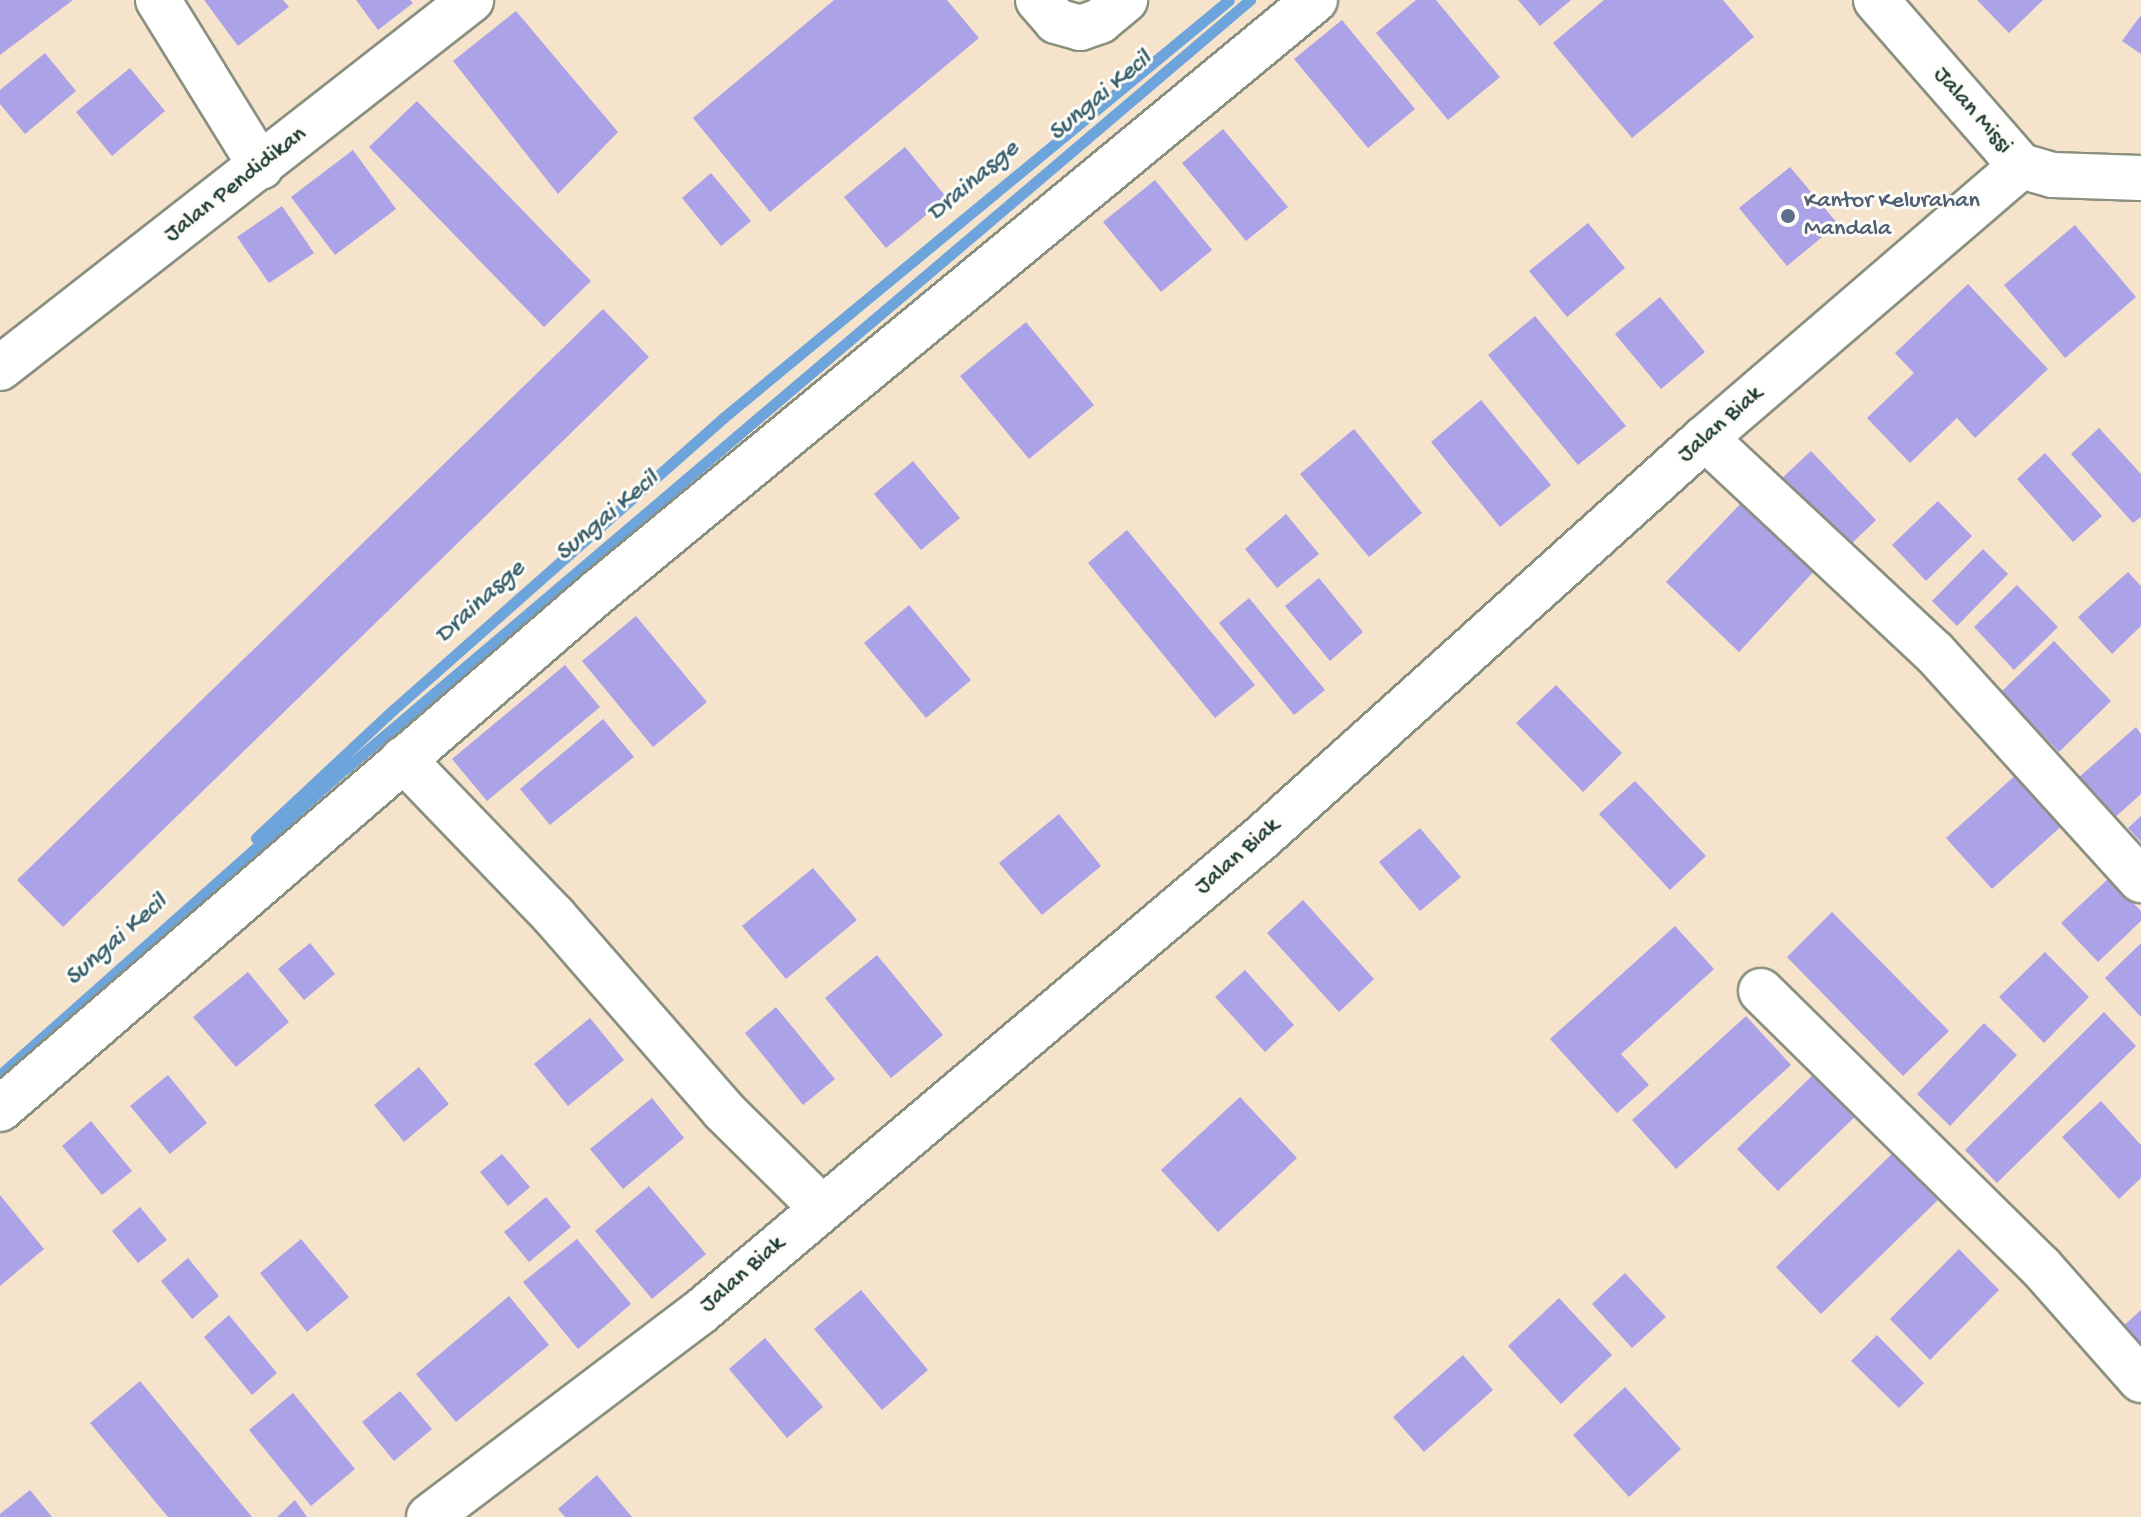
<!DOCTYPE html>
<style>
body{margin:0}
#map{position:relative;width:2141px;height:1517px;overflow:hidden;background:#f6e3cc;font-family:"Gochi Hand",sans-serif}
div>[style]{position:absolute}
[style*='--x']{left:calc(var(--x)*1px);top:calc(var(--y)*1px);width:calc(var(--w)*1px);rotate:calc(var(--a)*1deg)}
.stream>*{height:11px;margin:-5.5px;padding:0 5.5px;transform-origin:5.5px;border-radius:5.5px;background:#6da4db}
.building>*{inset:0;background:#aca2e7}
.roads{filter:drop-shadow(2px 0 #8a9080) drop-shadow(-2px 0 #8a9080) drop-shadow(0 2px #8a9080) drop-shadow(0 -2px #8a9080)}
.minor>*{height:44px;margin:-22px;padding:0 22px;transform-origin:22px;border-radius:22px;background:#fff}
.dots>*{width:22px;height:22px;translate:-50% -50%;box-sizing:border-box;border:4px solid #fdfcf7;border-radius:50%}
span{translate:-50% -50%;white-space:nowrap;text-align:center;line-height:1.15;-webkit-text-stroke:6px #fdfcf7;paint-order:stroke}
.street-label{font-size:24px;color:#1f3d34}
.service-label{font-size:24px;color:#4e5e75}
.left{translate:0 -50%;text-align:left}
.water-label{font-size:26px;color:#3a616e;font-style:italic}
</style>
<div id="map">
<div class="stream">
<i style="--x:256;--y:838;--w:187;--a:-43.1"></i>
<i style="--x:393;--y:710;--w:441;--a:-41.5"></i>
<i style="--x:723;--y:418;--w:656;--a:-39.56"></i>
<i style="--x:0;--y:1075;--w:461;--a:-41.6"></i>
<i style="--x:345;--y:769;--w:1188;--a:-40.36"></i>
</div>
<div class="building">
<i style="clip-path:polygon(0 0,73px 0,0 55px)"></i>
<i style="clip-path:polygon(204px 0,283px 0,289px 7px,238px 46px)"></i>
<i style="clip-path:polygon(356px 0,410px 0,413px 3px,378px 30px)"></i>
<i style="clip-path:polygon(834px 0,947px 0,979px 38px,770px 212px,693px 118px)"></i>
<i style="clip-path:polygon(1416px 0,1436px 0,1500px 77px,1448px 120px,1376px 33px)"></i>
<i style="clip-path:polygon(1518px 0,1571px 0,1540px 26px)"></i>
<i style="clip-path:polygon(1604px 0,1723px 0,1754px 37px,1632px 138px,1553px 43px)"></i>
<i style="clip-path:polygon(1977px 0,2043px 0,2009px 33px)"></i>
<i style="clip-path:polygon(516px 11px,618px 132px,558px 194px,453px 61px)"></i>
<i style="clip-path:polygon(2141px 15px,2141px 54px,2122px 41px)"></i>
<i style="clip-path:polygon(1342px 20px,1415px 109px,1368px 148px,1294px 59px)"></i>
<i style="clip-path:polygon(45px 53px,76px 91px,25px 134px,0 104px,0 90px)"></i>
<i style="clip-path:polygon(130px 68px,165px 111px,112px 156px,76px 112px)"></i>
<i style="clip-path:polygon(417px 101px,591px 281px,544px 327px,369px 147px)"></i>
<i style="clip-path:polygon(1223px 129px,1288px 207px,1246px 241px,1182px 163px)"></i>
<i style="clip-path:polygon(905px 147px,947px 198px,886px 248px,844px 197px)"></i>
<i style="clip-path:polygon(353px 150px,396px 209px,335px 255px,291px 197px)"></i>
<i style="clip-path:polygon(1790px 167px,1838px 224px,1787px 266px,1739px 208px)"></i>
<i style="clip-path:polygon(711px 173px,751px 221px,721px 246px,682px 198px)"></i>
<i style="clip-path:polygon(1155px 180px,1212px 250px,1161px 292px,1103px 222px)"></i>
<i style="clip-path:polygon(282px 206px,314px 253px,269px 283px,237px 237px)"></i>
<i style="clip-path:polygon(1588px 223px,1625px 268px,1567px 317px,1529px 271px)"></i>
<i style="clip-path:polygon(2075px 225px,2136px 297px,2065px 358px,2004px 285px)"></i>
<i style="clip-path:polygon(1968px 284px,2048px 369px,1975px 438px,1957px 418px,1910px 463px,1867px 418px,1914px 373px,1895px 353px)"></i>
<i style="clip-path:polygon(1660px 297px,1705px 352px,1661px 389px,1615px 334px)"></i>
<i style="clip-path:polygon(603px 309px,649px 357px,63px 927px,17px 880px)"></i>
<i style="clip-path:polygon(1535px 316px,1626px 426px,1578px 465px,1488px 355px)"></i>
<i style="clip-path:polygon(1026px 322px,1094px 405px,1029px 459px,960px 376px)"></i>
<i style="clip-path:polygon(1481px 400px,1551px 485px,1500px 527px,1431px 442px)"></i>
<i style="clip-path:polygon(2099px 428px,2141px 474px,2141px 517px,2133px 523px,2071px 454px)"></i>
<i style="clip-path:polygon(1354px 429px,1422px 513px,1369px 557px,1300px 474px)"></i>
<i style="clip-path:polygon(1811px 451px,1876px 520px,1845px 550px,1780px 480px)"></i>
<i style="clip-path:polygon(2045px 453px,2102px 516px,2073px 542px,2017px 479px)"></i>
<i style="clip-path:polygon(913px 461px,960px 518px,921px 550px,874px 494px)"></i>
<i style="clip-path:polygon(1744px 500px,1816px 569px,1739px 652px,1666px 582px)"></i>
<i style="clip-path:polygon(1938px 501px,1972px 536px,1926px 581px,1892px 545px)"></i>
<i style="clip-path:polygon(1286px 514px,1319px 554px,1277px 588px,1245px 549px)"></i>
<i style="clip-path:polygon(1127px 530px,1255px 685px,1215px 718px,1088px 563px)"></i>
<i style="clip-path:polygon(1983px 549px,2008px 574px,1957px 626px,1932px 601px)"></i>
<i style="clip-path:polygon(2128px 572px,2141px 586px,2141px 626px,2112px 654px,2078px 617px)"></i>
<i style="clip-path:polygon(1319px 578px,1363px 632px,1330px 661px,1285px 606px)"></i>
<i style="clip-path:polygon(2017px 585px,2058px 627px,2014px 670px,1974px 627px)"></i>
<i style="clip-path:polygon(1249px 598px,1325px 690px,1294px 715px,1219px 623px)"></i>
<i style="clip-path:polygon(909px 605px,971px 680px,926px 718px,864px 643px)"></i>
<i style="clip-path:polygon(636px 616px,707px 702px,653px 747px,582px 661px)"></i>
<i style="clip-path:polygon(2054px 641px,2111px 701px,2059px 752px,2001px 692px)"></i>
<i style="clip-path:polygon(565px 665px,600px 707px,487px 801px,452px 759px)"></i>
<i style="clip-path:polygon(1556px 685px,1622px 753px,1583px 792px,1516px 723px)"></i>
<i style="clip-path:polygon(603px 719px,634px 757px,550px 825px,520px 789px)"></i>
<i style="clip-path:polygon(2136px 727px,2141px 734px,2141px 794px,2113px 819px,2078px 778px)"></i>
<i style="clip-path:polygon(2019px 772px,2065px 823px,1992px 889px,1946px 838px)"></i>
<i style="clip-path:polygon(1635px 781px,1706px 856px,1670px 890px,1599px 814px)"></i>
<i style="clip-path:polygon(1059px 814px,1101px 866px,1042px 915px,999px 863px)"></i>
<i style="clip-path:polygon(2141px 816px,2141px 842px,2128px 828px)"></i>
<i style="clip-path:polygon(1420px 828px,1461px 877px,1420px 911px,1379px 862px)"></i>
<i style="clip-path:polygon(813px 868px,857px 920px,786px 979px,742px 926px)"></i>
<i style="clip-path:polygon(2109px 878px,2141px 911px,2141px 921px,2098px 962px,2061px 923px)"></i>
<i style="clip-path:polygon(1303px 900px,1374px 979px,1339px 1012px,1267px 933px)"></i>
<i style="clip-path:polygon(1832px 912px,1949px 1031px,1903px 1076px,1787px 957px)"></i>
<i style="clip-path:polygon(1675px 926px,1714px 969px,1621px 1054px,1649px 1085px,1617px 1113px,1550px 1039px)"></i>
<i style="clip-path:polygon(310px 943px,335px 974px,304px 1000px,278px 969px)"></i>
<i style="clip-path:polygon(2141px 943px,2141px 1017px,2105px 978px)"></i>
<i style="clip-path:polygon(2045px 952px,2089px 997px,2044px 1043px,1999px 997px)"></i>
<i style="clip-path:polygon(877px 955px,943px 1035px,891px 1078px,825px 998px)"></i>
<i style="clip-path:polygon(1245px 970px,1294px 1025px,1265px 1052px,1215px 997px)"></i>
<i style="clip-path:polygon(248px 972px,289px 1022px,236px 1067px,193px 1017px)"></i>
<i style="clip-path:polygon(776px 1007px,835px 1079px,803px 1105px,745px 1033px)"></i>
<i style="clip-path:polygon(2104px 1012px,2136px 1046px,1997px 1183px,1965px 1150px)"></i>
<i style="clip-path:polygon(1746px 1016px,1791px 1065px,1676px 1169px,1632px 1120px)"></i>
<i style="clip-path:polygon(590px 1018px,624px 1060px,568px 1106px,534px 1064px)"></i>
<i style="clip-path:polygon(1984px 1023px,2017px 1055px,1950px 1126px,1917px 1094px)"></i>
<i style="clip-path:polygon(419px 1067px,449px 1104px,404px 1142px,374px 1105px)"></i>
<i style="clip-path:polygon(1820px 1068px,1861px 1111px,1778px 1191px,1737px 1149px)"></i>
<i style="clip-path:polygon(168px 1075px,207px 1123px,170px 1154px,130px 1106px)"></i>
<i style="clip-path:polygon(1240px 1097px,1297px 1158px,1218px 1232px,1161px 1170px)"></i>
<i style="clip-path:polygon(652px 1098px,684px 1138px,623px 1189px,590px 1149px)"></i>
<i style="clip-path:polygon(2101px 1101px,2141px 1145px,2141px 1178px,2119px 1199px,2062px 1137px)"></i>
<i style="clip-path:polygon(91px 1121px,132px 1171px,102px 1195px,62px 1146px)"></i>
<i style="clip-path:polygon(1898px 1148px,1943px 1195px,1821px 1314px,1776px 1267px)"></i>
<i style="clip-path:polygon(502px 1154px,530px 1187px,508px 1206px,480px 1172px)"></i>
<i style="clip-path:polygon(649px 1186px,706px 1254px,652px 1299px,595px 1231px)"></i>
<i style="clip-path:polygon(0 1195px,44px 1249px,0 1286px)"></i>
<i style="clip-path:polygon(546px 1197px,571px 1227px,529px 1262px,504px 1232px)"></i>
<i style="clip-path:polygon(140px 1207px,167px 1240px,138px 1263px,112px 1231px)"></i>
<i style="clip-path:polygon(301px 1239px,349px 1297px,307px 1332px,260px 1273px)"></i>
<i style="clip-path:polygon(577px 1239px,631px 1304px,578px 1349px,523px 1282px)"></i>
<i style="clip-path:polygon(1959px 1249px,1999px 1290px,1930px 1360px,1890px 1319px)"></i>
<i style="clip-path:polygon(188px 1258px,219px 1296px,192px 1319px,161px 1281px)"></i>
<i style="clip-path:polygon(1625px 1273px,1666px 1317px,1632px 1348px,1592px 1304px)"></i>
<i style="clip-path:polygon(861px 1290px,928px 1370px,882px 1410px,814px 1329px)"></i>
<i style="clip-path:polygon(509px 1296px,549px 1345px,456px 1422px,416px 1374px)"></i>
<i style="clip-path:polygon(1559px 1298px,1612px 1355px,1561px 1404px,1508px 1346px)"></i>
<i style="clip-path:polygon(2141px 1310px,2141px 1375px,2109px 1339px)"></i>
<i style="clip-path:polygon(229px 1315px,277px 1373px,252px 1395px,204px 1337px)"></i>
<i style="clip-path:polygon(1877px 1335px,1924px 1383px,1899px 1408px,1851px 1361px)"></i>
<i style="clip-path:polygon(765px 1338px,823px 1407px,787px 1438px,729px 1369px)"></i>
<i style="clip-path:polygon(1463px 1355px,1493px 1390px,1424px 1452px,1393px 1417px)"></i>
<i style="clip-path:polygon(140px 1381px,252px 1517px,168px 1517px,90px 1423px)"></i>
<i style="clip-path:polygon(1625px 1387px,1681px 1449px,1629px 1497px,1573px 1435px)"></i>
<i style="clip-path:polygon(400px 1391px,432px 1429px,394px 1461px,362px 1422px)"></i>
<i style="clip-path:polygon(293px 1393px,355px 1469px,311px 1506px,249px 1430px)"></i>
<i style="clip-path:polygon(597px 1475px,632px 1517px,565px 1517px,558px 1509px)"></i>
<i style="clip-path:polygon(30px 1490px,52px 1517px,0 1517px,0 1514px)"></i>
<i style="clip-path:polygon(295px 1500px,307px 1517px,277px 1517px)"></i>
</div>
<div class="roads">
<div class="minor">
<i style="--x:158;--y:0;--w:196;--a:58.3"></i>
<i style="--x:1038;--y:0;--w:28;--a:49"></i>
<i style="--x:1056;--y:21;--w:25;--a:16"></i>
<i style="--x:1080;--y:28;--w:21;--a:-19"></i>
<i style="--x:1100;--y:21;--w:33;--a:-40"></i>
<i style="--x:1876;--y:0;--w:220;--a:48.9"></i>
<i style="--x:2021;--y:166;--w:33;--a:16"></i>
<i style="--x:2053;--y:175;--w:88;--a:2"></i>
<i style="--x:0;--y:368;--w:598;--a:-38"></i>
<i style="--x:1705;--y:438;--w:313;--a:43.1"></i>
<i style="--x:1934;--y:652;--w:308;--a:47.8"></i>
<i style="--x:403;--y:759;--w:218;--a:46.1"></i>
<i style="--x:554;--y:916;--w:257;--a:48.9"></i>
<i style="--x:723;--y:1110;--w:138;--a:44.7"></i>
<i style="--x:1761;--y:991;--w:393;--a:44.6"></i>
<i style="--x:2041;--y:1267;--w:151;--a:48.5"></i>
<i style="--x:0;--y:1109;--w:791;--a:-40.85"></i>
<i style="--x:598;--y:592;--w:930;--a:-39.55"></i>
<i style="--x:429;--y:1517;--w:338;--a:-37.1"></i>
<i style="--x:699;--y:1313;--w:734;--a:-40.2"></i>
<i style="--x:1260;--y:839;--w:599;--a:-42.02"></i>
<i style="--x:1705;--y:438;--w:417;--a:-40.7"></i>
</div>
</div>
<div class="dots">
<i style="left:1788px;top:216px;background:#5c6f8a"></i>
</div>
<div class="street-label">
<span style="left:1972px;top:111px;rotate:49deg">Jalan Missi</span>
<span style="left:236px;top:185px;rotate:-38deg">Jalan Pendidikan</span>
<span style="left:1721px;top:425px;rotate:-41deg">Jalan Biak</span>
<span style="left:1238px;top:857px;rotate:-41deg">Jalan Biak</span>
<span style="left:743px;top:1275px;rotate:-41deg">Jalan Biak</span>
</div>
<div class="service-label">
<span class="left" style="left:1804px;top:216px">Kantor Kelurahan<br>Mandala</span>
</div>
<div class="water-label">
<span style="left:1101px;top:97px;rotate:-40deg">Sungai Kecil</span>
<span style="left:974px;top:182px;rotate:-40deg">Drainasge</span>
<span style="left:608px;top:517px;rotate:-40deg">Sungai Kecil</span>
<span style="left:481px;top:603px;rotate:-42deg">Drainasge</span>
<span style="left:117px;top:941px;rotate:-41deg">Sungai Kecil</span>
</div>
</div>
